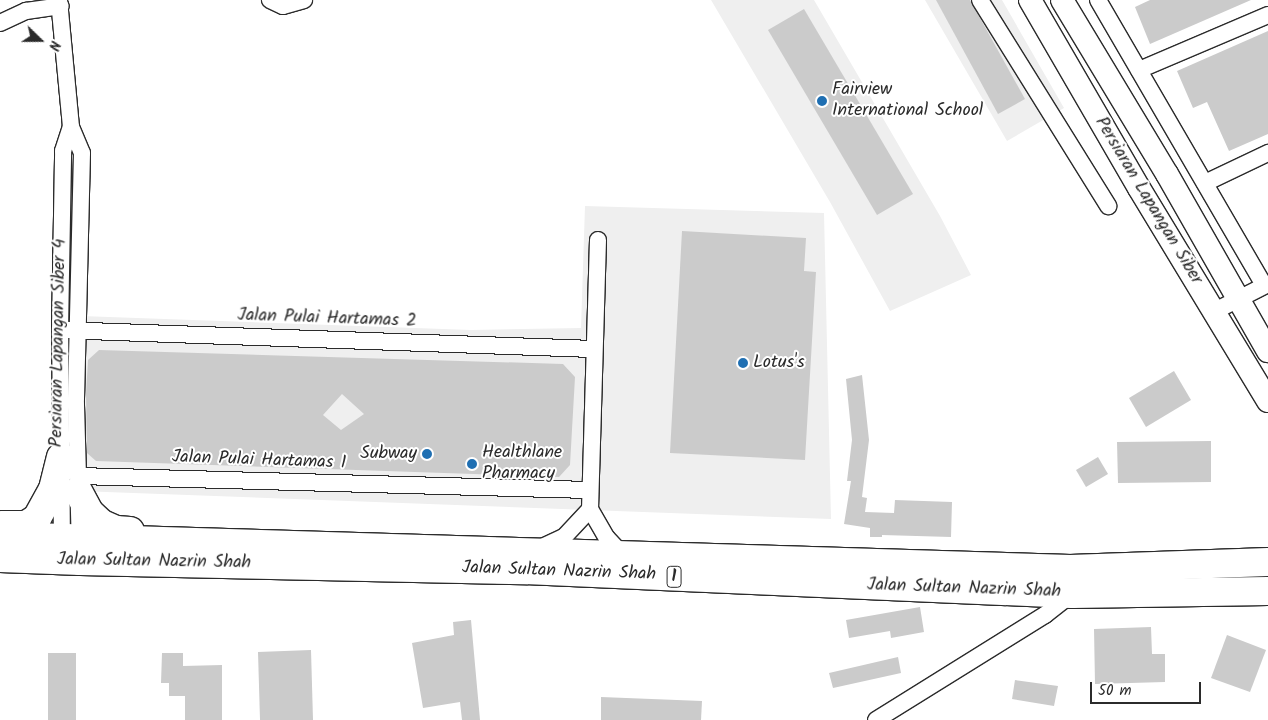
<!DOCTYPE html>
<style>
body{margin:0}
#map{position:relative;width:1268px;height:720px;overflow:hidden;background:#fff;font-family:Kalam,sans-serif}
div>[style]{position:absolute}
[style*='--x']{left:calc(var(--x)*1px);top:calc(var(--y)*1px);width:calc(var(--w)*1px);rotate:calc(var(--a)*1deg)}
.built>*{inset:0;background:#efefef}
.building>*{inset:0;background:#cbcbcb}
.roads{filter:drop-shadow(1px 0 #2b2b2b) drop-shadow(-1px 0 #2b2b2b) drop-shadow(0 1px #2b2b2b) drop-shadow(0 -1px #2b2b2b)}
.street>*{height:16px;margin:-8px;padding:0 8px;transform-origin:8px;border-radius:8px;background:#fff}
.secondary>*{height:22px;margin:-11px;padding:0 11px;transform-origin:11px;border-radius:11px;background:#fff}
.highway>*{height:28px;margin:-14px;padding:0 14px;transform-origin:14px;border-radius:14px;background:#fff}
.dots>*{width:14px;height:14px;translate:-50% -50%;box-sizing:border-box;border:2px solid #fff;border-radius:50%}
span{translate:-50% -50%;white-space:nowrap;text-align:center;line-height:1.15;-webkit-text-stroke:4px #fff;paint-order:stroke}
.shield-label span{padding:1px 4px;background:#fff;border:1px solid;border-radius:4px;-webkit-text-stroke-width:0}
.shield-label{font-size:16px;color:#2b2b2b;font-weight:700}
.poi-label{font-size:18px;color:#2b2b2b}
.left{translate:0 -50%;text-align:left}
.right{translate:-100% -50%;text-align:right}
.street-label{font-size:18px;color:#2b2b2b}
.north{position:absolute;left:15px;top:15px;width:50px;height:50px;-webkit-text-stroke:4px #fff;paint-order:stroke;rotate:112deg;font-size:14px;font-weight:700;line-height:20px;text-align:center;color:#2b2b2b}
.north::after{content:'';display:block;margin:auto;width:18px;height:22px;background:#2b2b2b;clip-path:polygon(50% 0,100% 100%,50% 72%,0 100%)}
.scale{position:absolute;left:1090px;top:682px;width:111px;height:22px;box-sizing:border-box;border:2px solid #2b2b2b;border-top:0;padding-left:6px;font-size:15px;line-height:18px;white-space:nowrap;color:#2b2b2b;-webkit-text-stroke:4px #fff;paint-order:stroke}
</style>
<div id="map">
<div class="built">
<i style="clip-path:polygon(711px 0,814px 0,940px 216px,971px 275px,890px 311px,830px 202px)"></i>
<i style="clip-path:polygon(925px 0,1002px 0,1064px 108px,1007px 141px)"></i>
<i style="clip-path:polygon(585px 206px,824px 213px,831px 519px,79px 491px,81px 316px,471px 330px,581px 328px)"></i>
</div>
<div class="building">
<i style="clip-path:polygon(936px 0,970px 0,1025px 99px,998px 114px)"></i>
<i style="clip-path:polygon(1150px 0,1251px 0,1150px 44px,1135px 7px)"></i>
<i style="clip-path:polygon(804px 9px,913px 194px,877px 215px,768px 30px)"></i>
<i style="clip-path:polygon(1268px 31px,1268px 134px,1229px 151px,1207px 102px,1193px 108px,1177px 71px)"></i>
<i style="clip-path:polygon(682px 231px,806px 238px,804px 271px,816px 272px,805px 460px,670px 453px)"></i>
<i style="clip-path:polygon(evenodd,99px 350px,563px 364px,575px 377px,570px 465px,559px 477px,96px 461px,87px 453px,86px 394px,88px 360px,99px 350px,342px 394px,364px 414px,341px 430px,323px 415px,342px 394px)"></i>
<i style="clip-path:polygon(1174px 371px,1191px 400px,1146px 427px,1129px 398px)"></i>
<i style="clip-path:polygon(862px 375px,869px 440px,862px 497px,867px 498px,865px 512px,894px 513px,895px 500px,952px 502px,951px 537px,882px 535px,882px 537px,870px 537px,870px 528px,844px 524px,851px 481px,847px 481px,852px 440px,846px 379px)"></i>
<i style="clip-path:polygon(1211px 441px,1211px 482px,1118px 483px,1117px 442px)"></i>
<i style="clip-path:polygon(1098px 457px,1108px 474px,1086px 487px,1076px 470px)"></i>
<i style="clip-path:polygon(920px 607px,924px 632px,891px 638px,890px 631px,849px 638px,846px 620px)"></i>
<i style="clip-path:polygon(471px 620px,480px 720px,462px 720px,460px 702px,423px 708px,412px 643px,454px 635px,453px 622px)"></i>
<i style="clip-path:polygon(1151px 627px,1152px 654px,1165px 654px,1165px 682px,1095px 684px,1094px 629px)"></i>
<i style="clip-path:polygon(1227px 635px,1266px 650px,1250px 692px,1211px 678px)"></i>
<i style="clip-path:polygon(311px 650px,313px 720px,260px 720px,258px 652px)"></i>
<i style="clip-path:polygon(48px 653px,76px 653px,76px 720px,48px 720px)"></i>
<i style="clip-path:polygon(162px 653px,183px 653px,183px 666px,222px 665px,222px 720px,185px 720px,185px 696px,169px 696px,169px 683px,161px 683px)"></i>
<i style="clip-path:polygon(898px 657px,901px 673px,833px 688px,829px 673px)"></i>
<i style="clip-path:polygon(1015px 680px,1058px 686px,1054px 706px,1012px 699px)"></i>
<i style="clip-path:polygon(601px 697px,702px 701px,701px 720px,601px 720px)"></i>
</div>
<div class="roads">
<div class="street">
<i style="--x:59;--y:0;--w:128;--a:84.6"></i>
<i style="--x:71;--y:127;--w:28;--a:67"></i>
<i style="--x:82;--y:153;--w:252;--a:91.4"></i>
<i style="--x:76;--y:405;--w:142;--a:88.4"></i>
<i style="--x:270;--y:0;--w:14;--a:25"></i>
<i style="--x:283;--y:6;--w:22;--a:-16"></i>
<i style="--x:980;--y:0;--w:243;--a:58.1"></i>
<i style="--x:1098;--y:0;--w:330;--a:59.8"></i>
<i style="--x:0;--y:23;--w:29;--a:-25"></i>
<i style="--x:26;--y:11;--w:35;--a:-8"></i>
<i style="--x:1139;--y:70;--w:140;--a:-23.1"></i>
<i style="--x:1205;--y:183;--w:70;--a:-25.5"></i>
<i style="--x:598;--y:240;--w:269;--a:91.7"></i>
<i style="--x:590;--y:509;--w:34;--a:60"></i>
<i style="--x:607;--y:538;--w:23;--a:47"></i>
<i style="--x:1213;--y:312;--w:62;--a:-27"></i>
<i style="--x:60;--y:330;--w:533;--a:2.04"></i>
<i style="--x:78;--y:476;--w:512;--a:1.57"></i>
<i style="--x:62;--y:547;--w:217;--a:-90.5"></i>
<i style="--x:60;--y:330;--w:179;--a:-89"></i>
<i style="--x:63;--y:151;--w:25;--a:-72"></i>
<i style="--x:540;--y:548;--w:26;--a:-25"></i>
<i style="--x:564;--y:537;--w:38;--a:-47"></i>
<i style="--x:876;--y:720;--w:199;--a:-31.9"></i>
<i style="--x:1045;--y:615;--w:34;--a:-38"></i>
</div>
<div class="secondary">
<i style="--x:1030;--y:0;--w:217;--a:59.9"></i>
<i style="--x:1139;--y:188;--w:249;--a:58.8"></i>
<i style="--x:1062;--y:0;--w:203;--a:58.9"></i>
<i style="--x:1167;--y:174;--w:204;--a:60.3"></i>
</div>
<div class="highway">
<i style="--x:78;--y:491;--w:24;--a:62"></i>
<i style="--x:89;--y:512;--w:18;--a:43"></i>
<i style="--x:102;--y:524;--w:15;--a:23"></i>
<i style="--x:116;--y:530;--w:14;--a:4"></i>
<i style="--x:1;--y:525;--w:25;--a:0"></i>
<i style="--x:26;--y:525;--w:13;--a:-32"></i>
<i style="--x:37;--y:518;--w:33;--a:-61"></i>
<i style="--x:53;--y:489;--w:33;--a:-76"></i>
<i style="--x:0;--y:536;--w:1071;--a:1.77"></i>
<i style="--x:1070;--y:569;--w:198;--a:-2"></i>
<i style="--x:0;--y:558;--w:80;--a:2.1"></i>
<i style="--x:80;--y:561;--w:445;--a:1.2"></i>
<i style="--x:525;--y:570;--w:548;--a:2.51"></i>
<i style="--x:1072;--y:594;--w:196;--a:-0.9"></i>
</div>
</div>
<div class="dots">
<i style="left:822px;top:101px;background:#1f6fb2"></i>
<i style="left:743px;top:363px;background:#1f6fb2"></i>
<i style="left:427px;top:454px;background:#1f6fb2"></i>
<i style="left:472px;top:464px;background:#1f6fb2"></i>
</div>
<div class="shield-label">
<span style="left:674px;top:577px">1</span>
</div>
<div class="poi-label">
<span class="left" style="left:832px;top:101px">Fairview<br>International School</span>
<span class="left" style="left:753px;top:363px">Lotus's</span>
<span class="right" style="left:417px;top:454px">Subway</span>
<span class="left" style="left:482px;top:464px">Healthlane<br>Pharmacy</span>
</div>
<div class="street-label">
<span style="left:1148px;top:201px;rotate:59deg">Persiaran Lapangan Siber</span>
<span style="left:327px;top:319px;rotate:2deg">Jalan Pulai Hartamas 2</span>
<span style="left:59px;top:343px;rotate:-89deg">Persiaran Lapangan Siber 4</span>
<span style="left:259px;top:461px;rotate:2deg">Jalan Pulai Hartamas 1</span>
<span style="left:154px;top:562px;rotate:1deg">Jalan Sultan Nazrin Shah</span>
<span style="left:559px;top:572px;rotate:2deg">Jalan Sultan Nazrin Shah</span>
<span style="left:964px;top:589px;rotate:2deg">Jalan Sultan Nazrin Shah</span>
</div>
<div class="north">N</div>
<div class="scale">50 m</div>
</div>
